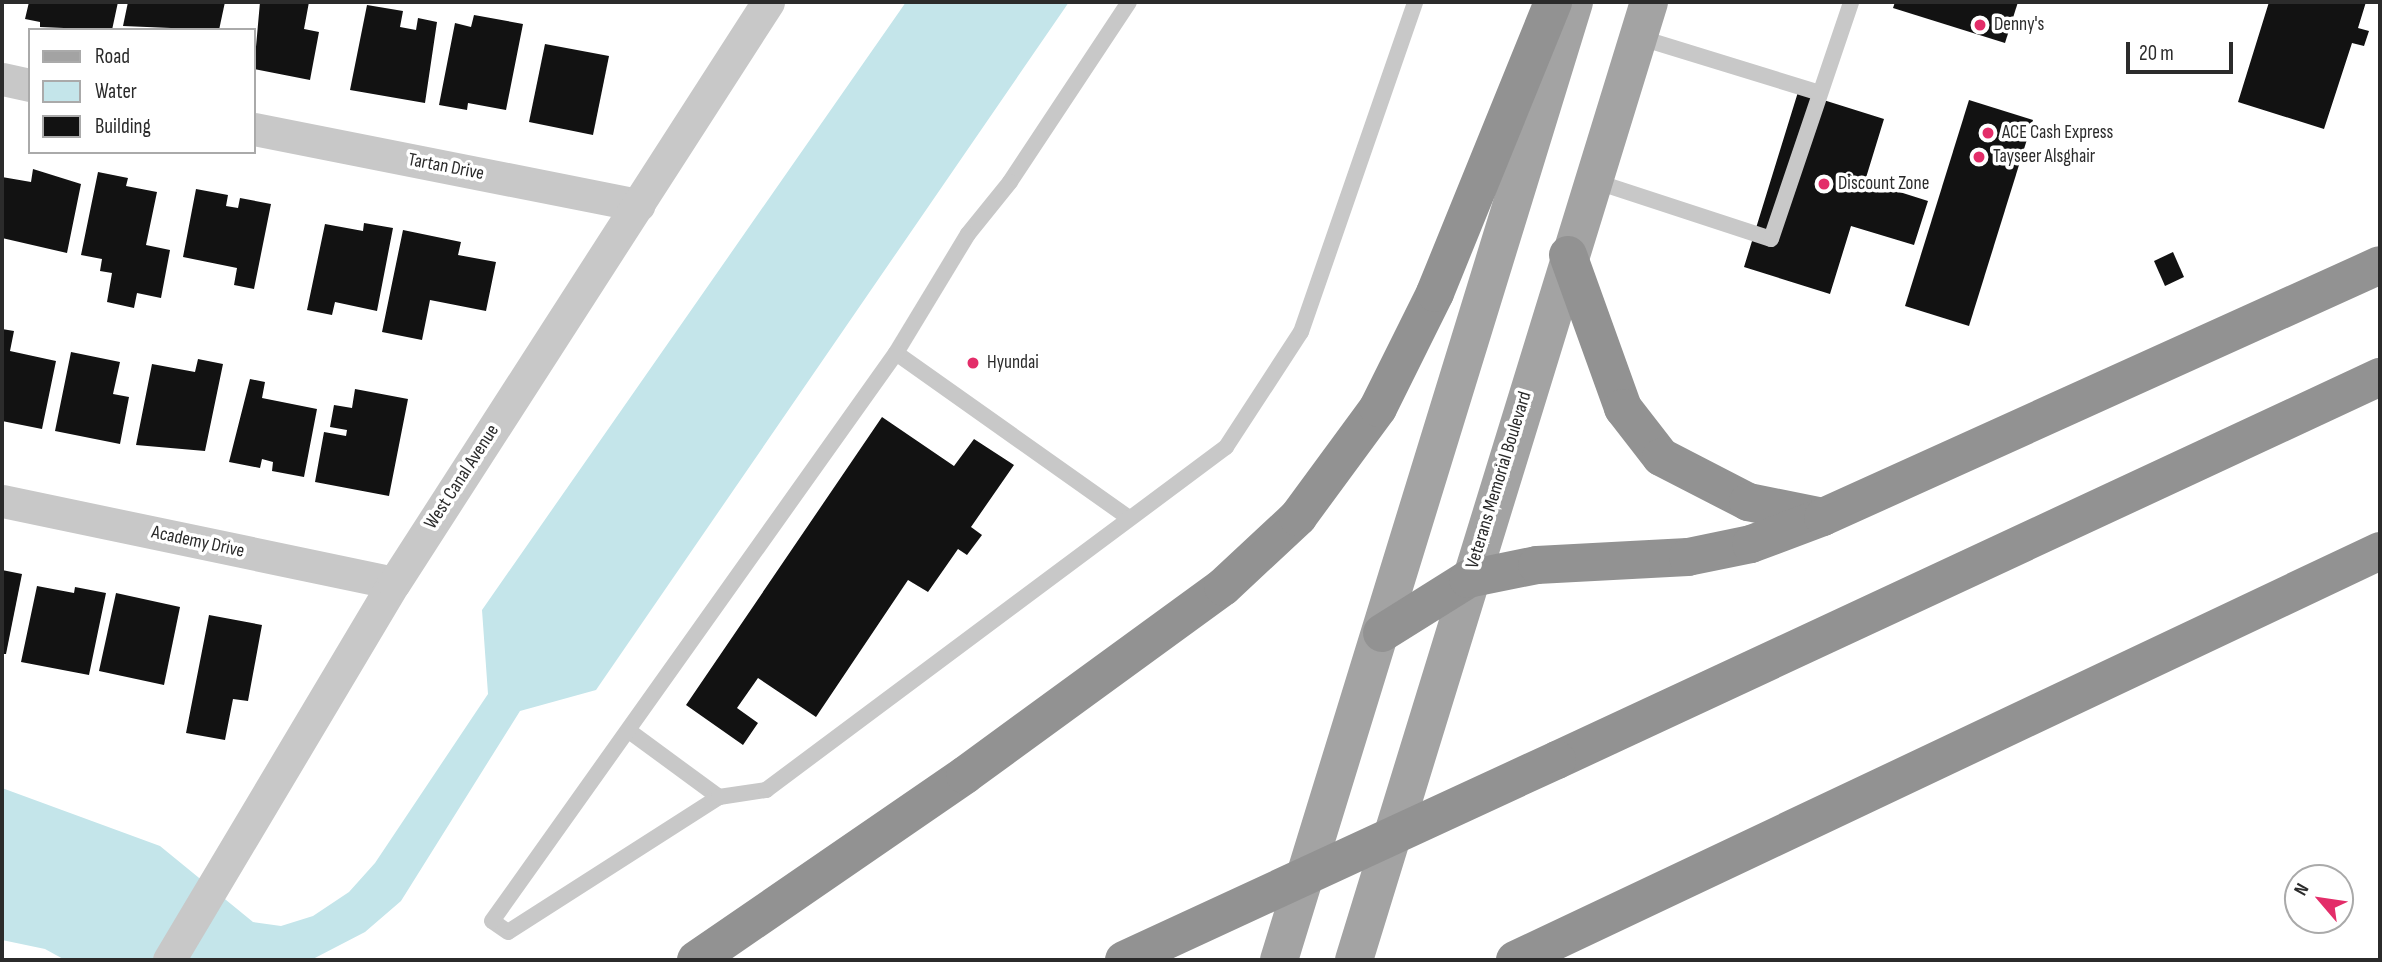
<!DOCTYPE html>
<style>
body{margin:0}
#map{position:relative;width:2382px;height:962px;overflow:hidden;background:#fff;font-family:"Sofia Sans Condensed",sans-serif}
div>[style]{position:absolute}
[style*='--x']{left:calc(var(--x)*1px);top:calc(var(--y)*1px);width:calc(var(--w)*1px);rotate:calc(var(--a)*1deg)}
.water>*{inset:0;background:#c4e5ea}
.building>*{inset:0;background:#121212}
.lane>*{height:16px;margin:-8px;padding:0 8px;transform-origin:8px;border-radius:8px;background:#c8c8c8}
.street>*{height:33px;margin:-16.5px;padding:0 16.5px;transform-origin:16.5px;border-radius:16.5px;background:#c8c8c8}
.primary>*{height:38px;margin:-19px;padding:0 19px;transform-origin:19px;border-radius:19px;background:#a3a3a3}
.highway>*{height:38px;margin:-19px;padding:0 19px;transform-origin:19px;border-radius:19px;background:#929292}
.highway-bridge>*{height:38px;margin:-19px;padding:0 19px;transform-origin:19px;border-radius:19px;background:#929292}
.dots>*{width:19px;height:19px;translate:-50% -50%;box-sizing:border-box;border:4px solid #fff;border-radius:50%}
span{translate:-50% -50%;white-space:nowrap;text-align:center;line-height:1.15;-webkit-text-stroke:7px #fff;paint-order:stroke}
.poi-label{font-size:19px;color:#2b2b2b}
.left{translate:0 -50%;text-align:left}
.street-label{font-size:19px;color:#2b2b2b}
.frame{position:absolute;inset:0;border:4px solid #2b2b2b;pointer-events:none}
.legend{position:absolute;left:28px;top:28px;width:228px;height:126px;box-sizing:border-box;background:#fff;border:2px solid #aaa;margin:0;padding:9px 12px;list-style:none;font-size:21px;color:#2b2b2b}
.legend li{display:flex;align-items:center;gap:14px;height:35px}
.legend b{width:35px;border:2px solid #aaa}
.north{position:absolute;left:2284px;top:864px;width:70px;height:70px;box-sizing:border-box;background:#fff;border:2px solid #aaa;border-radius:50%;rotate:299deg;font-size:19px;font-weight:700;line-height:28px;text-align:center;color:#2b2b2b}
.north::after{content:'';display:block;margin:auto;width:24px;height:32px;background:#e32d69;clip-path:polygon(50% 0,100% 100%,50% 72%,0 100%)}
.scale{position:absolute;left:2126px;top:42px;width:107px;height:32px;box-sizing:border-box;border:4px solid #2b2b2b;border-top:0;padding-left:9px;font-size:21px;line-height:24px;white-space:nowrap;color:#2b2b2b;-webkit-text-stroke:5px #fff;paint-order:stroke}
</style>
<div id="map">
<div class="water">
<i style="clip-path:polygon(906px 2px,1069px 2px,596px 690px,520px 711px,401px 901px,365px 932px,311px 960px,65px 960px,45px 949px,2px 940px,2px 788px,160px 846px,253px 922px,281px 926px,313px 916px,349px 892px,375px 863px,488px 694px,482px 610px)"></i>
</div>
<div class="building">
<i style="clip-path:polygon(29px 2px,118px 2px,112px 30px,40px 27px,40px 22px,25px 19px)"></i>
<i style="clip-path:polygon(128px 2px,225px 2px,219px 30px,123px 26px)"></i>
<i style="clip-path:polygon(260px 2px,309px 2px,304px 29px,319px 32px,310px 80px,254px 69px)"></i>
<i style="clip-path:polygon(1895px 2px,2018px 2px,2005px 43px,1893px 8px)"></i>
<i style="clip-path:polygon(2269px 2px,2366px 2px,2358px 28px,2369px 31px,2364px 46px,2352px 43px,2324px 129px,2238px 102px)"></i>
<i style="clip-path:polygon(367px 5px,403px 11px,400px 27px,416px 30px,418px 18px,437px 22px,425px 103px,350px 90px)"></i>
<i style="clip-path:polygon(474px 15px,523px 24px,506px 110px,468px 103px,467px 110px,439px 105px,455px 23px,471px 27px)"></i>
<i style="clip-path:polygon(545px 44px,609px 56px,593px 135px,529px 122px)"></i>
<i style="clip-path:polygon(1798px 92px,1884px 119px,1865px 181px,1928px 201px,1914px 245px,1851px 226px,1830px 294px,1744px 267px)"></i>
<i style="clip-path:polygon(1969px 100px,2033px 120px,1969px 326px,1905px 306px)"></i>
<i style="clip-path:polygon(33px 169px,81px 184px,67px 253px,2px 238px,2px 177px,31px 182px)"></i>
<i style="clip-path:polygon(98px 172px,128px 178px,126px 186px,157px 192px,146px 245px,170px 250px,161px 298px,137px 293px,134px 308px,107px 302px,112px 273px,100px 271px,102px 259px,81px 255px)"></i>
<i style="clip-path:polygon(196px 189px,228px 195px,226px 206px,238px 208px,240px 198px,271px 204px,254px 289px,234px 285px,237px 268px,183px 257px)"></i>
<i style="clip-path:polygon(364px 223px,393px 228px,377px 311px,335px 302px,332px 315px,307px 310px,325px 224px,363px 231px)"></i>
<i style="clip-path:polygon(403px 230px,461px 242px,458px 255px,496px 262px,486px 311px,430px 300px,422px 340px,382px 332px)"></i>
<i style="clip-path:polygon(2173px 252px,2184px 277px,2165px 286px,2154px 261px)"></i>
<i style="clip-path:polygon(2px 329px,14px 331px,10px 351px,56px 361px,42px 429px,2px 421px)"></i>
<i style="clip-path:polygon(71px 352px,120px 362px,113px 394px,129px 397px,120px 444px,55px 431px)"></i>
<i style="clip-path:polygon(198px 359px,223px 364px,205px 451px,136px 445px,152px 364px,195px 372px)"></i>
<i style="clip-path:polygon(250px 379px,265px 382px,262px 398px,317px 409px,304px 477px,272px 471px,273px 462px,262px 459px,260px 468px,229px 462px)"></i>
<i style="clip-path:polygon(355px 389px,408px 399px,389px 496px,315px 482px,324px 432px,346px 436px,347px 430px,330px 427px,334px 405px,352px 408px)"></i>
<i style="clip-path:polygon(882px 417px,954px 466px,974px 439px,1014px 465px,971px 527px,982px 535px,967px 555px,958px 549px,928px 592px,908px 580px,816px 717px,758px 678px,737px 708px,758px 723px,743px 745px,686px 705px)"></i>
<i style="clip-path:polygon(2px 570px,22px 574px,6px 654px,2px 654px)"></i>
<i style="clip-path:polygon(37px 586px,74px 593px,75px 587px,106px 593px,89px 675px,21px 662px)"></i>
<i style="clip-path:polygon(116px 593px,180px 607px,164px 685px,99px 671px)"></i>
<i style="clip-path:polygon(209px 615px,262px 625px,248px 701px,233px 699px,225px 740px,186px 733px)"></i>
</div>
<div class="lane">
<i style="--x:1129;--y:2;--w:216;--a:123.5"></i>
<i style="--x:1010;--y:182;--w:67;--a:128.9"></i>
<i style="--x:968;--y:234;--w:139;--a:121.2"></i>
<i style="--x:896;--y:353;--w:286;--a:35.3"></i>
<i style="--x:1638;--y:37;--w:190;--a:17.1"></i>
<i style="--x:1594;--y:181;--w:186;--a:18.1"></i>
<i style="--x:1771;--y:239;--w:250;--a:-71.3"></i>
<i style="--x:629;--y:731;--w:112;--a:36.3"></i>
<i style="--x:719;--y:797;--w:250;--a:147.4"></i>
<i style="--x:508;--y:932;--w:19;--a:-145"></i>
<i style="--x:492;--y:921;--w:697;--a:-54.58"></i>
<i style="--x:719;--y:797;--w:48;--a:-8.5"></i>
<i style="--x:766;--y:790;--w:574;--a:-36.71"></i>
<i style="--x:1226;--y:447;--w:137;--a:-56.9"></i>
<i style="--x:1301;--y:332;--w:349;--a:-70.9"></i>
</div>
<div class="street">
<i style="--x:2;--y:79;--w:29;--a:12"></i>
<i style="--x:254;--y:129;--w:392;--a:11.2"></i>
<i style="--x:2;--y:501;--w:400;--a:11.8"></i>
<i style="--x:169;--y:960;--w:439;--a:-59.2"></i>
<i style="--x:394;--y:583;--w:691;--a:-57.23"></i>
</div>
<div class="primary">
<i style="--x:1279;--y:960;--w:1002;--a:-72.88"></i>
<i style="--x:1354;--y:960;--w:1002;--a:-72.88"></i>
</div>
<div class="highway">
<i style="--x:1568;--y:255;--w:163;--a:70.2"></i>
<i style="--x:1623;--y:408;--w:62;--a:52.2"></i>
<i style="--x:1661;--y:457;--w:98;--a:27.3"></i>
<i style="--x:1748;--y:502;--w:76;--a:11.3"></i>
<i style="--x:1382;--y:633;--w:102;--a:-32.1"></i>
<i style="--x:1468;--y:579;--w:70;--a:-11.5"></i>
<i style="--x:1537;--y:565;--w:151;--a:-3"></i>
<i style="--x:1688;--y:557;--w:64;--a:-11.7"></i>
<i style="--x:1751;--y:544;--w:77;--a:-20.6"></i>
<i style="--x:1823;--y:517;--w:611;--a:-24.34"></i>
<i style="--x:1557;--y:760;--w:908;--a:-24.96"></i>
<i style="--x:696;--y:960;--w:326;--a:-34.5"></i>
<i style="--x:965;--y:775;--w:319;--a:-36.1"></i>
<i style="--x:1223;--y:587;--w:103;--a:-43"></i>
<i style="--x:1298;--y:517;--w:135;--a:-53.7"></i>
<i style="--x:1378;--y:408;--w:128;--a:-63.6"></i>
<i style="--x:1435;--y:293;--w:314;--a:-67.9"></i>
<i style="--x:1515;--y:960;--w:957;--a:-25.31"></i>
</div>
<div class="highway-bridge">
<i style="--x:1124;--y:960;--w:477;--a:-24.8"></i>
</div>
<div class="dots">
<i style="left:1980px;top:25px;background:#e32d69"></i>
<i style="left:1988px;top:133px;background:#e32d69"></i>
<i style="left:1979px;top:157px;background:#e32d69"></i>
<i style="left:1824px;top:184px;background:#e32d69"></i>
<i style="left:973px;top:363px;background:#e32d69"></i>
</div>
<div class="poi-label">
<span class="left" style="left:1994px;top:25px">Denny's</span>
<span class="left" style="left:2002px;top:133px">ACE Cash Express</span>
<span class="left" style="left:1993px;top:157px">Tayseer Alsghair</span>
<span class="left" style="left:1838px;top:184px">Discount Zone</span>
<span class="left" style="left:987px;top:363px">Hyundai</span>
</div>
<div class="street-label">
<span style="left:446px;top:167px;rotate:11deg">Tartan Drive</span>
<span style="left:462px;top:477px;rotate:-57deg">West Canal Avenue</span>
<span style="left:1499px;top:480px;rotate:-73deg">Veterans Memorial Boulevard</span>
<span style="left:198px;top:542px;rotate:12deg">Academy Drive</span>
</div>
<div class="frame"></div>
<ul class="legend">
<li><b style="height:9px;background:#a3a3a3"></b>Road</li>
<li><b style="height:19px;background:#c4e5ea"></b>Water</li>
<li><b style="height:19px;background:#121212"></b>Building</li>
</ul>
<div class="north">N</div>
<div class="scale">20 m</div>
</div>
